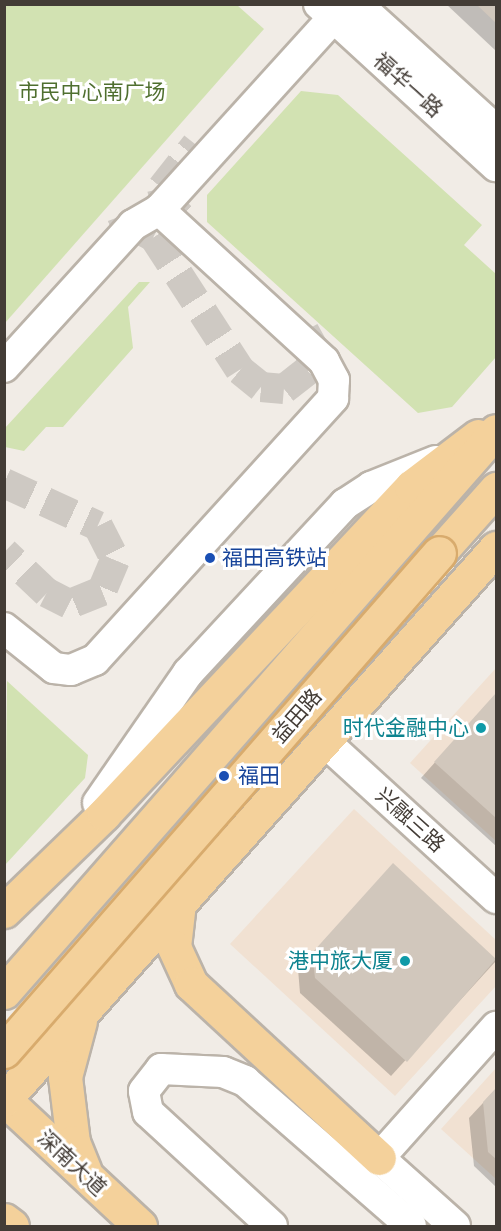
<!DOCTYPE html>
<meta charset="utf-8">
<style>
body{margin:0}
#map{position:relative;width:501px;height:1231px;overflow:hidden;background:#f1ece6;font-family:Signika,"Noto Sans SC",sans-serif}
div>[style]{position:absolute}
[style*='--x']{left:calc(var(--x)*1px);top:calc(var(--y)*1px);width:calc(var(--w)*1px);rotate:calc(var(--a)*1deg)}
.commercial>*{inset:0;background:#f1e1d2}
.green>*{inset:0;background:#d2e2b2}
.shadow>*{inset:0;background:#0003}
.building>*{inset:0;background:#d1c7bc}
.minor-tunnel>*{height:30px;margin-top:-15px;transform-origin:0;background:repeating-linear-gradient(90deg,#cec9c3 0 30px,transparent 0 45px)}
.roads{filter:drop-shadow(2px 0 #bbb3a9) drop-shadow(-2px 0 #bbb3a9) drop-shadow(0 2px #bbb3a9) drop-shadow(0 -2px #bbb3a9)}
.minor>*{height:30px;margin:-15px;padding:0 15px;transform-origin:15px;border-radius:15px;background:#fff}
.major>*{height:33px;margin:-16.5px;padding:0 16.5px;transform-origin:16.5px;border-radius:16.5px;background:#f4d19b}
.bridges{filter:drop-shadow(2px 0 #d8ab6d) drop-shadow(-2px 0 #d8ab6d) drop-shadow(0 2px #d8ab6d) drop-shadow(0 -2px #d8ab6d)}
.major-bridge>*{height:33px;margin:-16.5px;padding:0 16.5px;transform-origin:16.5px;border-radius:16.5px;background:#f4d19b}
.dots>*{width:16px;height:16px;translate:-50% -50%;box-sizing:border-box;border:3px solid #fff;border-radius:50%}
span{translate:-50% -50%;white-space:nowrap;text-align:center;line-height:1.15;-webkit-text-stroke:6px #fff;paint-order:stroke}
.street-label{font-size:21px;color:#433c36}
.park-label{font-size:21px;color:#4f6f2f}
.transit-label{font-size:21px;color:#164399}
.left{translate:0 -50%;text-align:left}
.culture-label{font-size:21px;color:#0d838f}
.right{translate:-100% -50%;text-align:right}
.frame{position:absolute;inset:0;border:6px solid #433c36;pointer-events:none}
</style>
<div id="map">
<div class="commercial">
<i style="clip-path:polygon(496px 668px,496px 841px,410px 763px)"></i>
<i style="clip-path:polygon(354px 809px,496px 940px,496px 986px,395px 1096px,230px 944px)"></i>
<i style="clip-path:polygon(496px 1068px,496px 1179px,441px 1129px)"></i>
</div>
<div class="green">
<i style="clip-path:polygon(4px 5px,237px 5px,264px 29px,5px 323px)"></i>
<i style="clip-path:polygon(301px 91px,338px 95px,482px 225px,464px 245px,496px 274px,496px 357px,452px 407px,418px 413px,207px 222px,207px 195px)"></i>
<i style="clip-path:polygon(139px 282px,150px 282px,128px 307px,133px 348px,63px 427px,46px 427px,24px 451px,5px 447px,5px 428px)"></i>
<i style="clip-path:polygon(7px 681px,88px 755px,85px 778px,5px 865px)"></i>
</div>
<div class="shadow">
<i style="clip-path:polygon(446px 4px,496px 4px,496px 51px)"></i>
<i style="clip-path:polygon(496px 694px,496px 846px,421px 778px)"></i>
<i style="clip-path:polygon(393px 865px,496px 961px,391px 1076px,300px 993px,298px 969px)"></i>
<i style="clip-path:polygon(496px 1089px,496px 1187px,474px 1166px,469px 1118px)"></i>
</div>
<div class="building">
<i style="clip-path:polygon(476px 4px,496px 4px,496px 23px)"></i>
<i style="clip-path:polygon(496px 693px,496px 818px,434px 762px)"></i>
<i style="clip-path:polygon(393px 863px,496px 959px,407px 1062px,315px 978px,312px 953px)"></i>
<i style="clip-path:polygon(496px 1088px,496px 1159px,488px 1152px,483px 1102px)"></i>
</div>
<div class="minor-tunnel">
<i style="--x:181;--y:217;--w:23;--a:-135"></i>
<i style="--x:165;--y:201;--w:13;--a:-103"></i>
<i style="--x:162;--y:188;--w:55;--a:-51.7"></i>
<i style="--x:113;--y:235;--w:23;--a:-20"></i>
<i style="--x:135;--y:227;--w:21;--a:28"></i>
<i style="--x:154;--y:237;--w:158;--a:57.1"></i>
<i style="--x:240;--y:370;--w:27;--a:39"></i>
<i style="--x:261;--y:387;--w:23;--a:5"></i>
<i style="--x:284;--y:389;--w:33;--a:-38"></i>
<i style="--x:310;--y:369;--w:22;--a:-82"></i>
<i style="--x:313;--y:347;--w:18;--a:-119"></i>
<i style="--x:4;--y:483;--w:103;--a:24.6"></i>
<i style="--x:98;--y:526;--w:38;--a:63"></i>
<i style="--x:115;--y:560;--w:34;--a:113"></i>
<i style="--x:102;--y:591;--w:35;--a:158"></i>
<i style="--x:69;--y:604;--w:25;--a:-153"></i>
<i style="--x:47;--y:593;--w:59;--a:-136.4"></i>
</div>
<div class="roads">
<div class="minor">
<i style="--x:319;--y:4;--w:240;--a:42.5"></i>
<i style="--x:357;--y:4;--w:188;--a:42.2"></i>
<i style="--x:4;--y:367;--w:192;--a:-47.7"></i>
<i style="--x:133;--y:225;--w:30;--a:-30"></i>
<i style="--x:159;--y:210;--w:259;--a:-47.8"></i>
<i style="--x:4;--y:628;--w:64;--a:38.7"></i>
<i style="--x:54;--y:668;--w:17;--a:7"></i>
<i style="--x:71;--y:670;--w:26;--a:-23"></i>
<i style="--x:95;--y:660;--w:354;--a:-47.7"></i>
<i style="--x:333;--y:398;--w:18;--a:-87"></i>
<i style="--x:334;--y:380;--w:21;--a:-118"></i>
<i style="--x:324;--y:361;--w:224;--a:-137.5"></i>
<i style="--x:324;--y:741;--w:233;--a:42.4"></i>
<i style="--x:98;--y:803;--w:158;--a:-55.3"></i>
<i style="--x:188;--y:673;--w:231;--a:-47.1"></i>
<i style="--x:345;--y:504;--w:31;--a:-33"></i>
<i style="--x:371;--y:487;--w:70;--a:-21.8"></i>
<i style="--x:272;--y:1226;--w:168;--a:-137.4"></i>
<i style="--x:148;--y:1112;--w:21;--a:-101"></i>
<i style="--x:144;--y:1091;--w:28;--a:-52"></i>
<i style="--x:161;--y:1069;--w:62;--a:2.8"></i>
<i style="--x:223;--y:1072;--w:24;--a:22"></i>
<i style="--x:245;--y:1081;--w:220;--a:41.1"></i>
<i style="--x:455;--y:1226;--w:102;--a:-138.2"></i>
<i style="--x:379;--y:1158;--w:176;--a:-48.2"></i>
</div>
<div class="major">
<i style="--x:439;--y:553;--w:86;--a:-48.3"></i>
<i style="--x:179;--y:903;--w:44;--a:96.5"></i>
<i style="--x:174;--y:947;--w:41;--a:65.3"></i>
<i style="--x:191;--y:984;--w:256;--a:42.8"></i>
<i style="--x:4;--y:911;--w:139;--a:-44.1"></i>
<i style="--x:104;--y:814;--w:449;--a:-46.8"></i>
<i style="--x:411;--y:487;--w:84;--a:-37.3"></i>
<i style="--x:4;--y:992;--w:746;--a:-48.75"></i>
<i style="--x:80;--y:1021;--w:58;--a:105"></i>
<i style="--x:65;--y:1077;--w:65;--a:83"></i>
<i style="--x:73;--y:1142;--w:31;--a:68"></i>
<i style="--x:4;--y:1099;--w:186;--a:43"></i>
<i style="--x:5;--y:1099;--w:738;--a:-48.3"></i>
<i style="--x:4;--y:1220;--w:10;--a:37"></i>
</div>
</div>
<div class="bridges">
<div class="major-bridge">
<i style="--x:4;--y:1051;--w:661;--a:-48.86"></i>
</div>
</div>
<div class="dots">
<i style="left:210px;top:558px;background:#1a4fb4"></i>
<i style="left:481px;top:728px;background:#0f9aa8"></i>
<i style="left:224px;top:776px;background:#1a4fb4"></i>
<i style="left:405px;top:961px;background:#0f9aa8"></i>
</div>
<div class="street-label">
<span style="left:408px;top:85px;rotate:42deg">福华一路</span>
<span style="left:297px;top:716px;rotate:-49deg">益田路</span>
<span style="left:410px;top:820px;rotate:42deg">兴融三路</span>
<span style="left:72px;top:1163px;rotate:43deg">深南大道</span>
</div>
<div class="park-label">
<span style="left:92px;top:92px">市民中心南广场</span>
</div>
<div class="transit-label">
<span class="left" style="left:222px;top:558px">福田高铁站</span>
<span class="left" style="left:238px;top:776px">福田</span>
</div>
<div class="culture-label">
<span class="right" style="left:469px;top:728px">时代金融中心</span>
<span class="right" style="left:393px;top:961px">港中旅大厦</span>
</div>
<div class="frame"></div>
</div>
